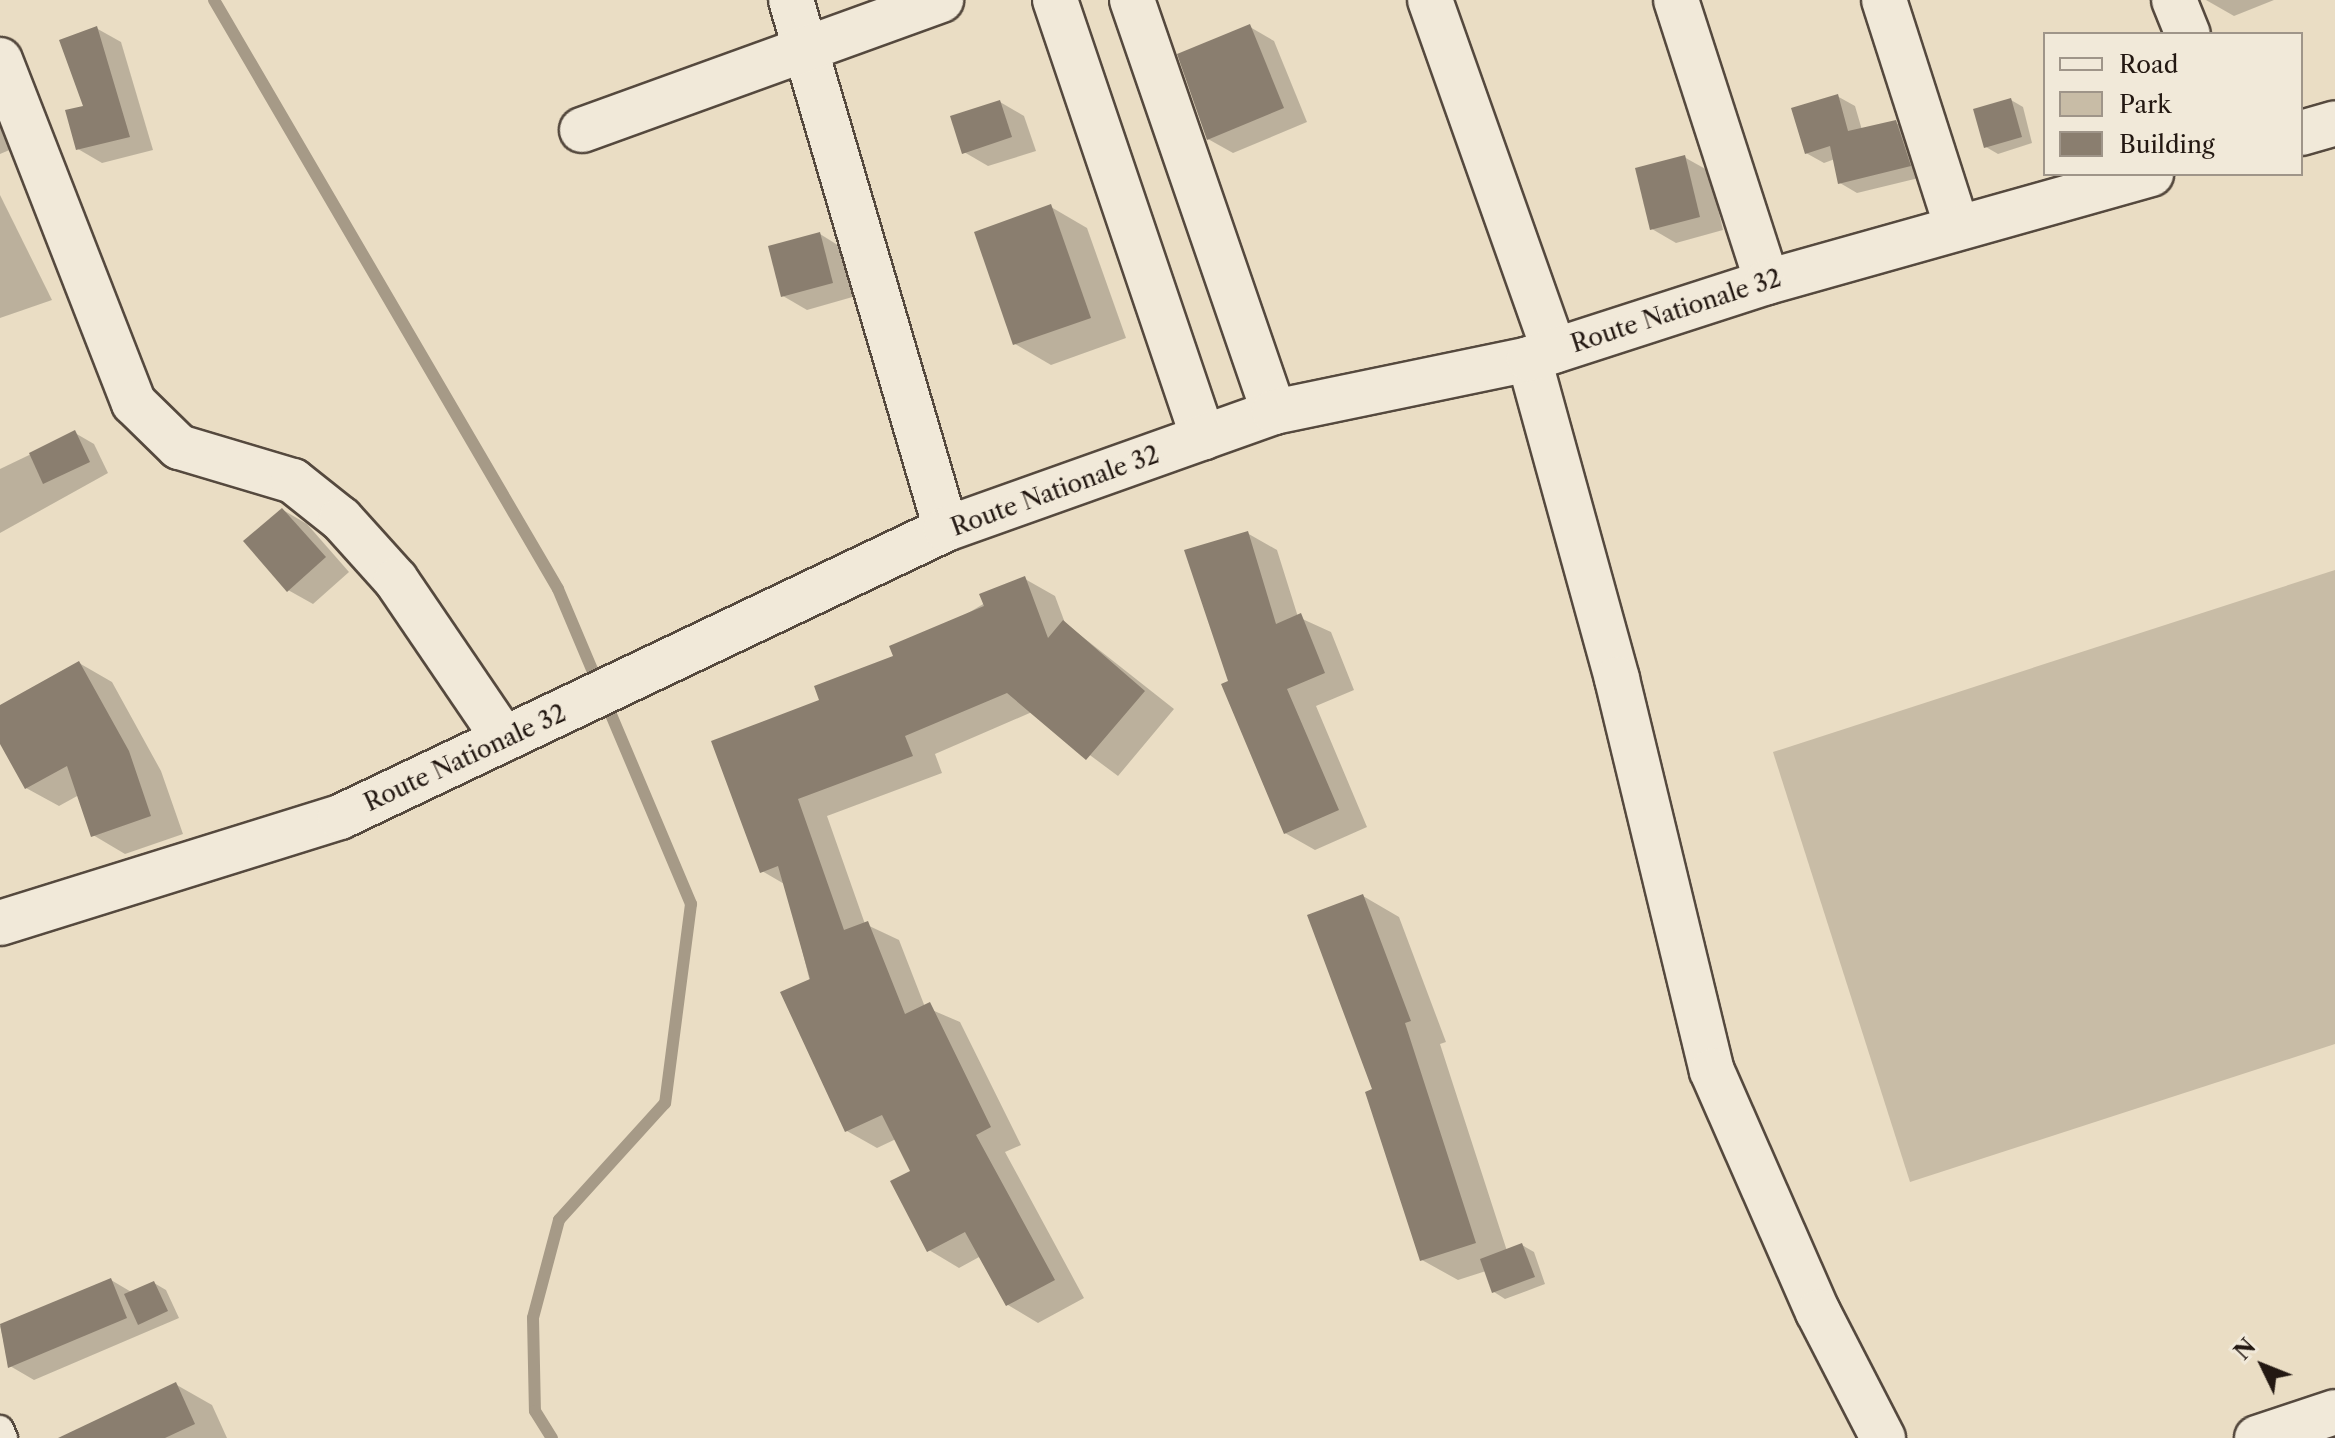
<!DOCTYPE html>
<style>
body{margin:0}
#map{position:relative;width:2335px;height:1438px;overflow:hidden;background:#eaddc4;font-family:"Libre Caslon Text",serif}
div>[style]{position:absolute}
[style*='--x']{left:calc(var(--x)*1px);top:calc(var(--y)*1px);width:calc(var(--w)*1px);rotate:calc(var(--a)*1deg)}
.green>*{inset:0;background:#c8bca6}
.shadow>*{inset:0;background:#0003}
.stream>*{height:12px;margin:-6px;padding:0 6px;transform-origin:6px;border-radius:6px;background:#a69a87}
.building>*{inset:0;background:#8a7e6f}
.roads{filter:drop-shadow(2px 0 #55493e) drop-shadow(-2px 0 #55493e) drop-shadow(0 2px #55493e) drop-shadow(0 -2px #55493e)}
.lane>*{height:26px;margin:-13px;padding:0 13px;transform-origin:13px;border-radius:13px;background:#f1e9d9}
.street>*{height:44px;margin:-22px;padding:0 22px;transform-origin:22px;border-radius:22px;background:#f1e9d9}
.secondary>*{height:44px;margin:-22px;padding:0 22px;transform-origin:22px;border-radius:22px;background:#f1e9d9}
span{translate:-50% -50%;white-space:nowrap;text-align:center;line-height:1.15;-webkit-text-stroke:8px #f1e9d9;paint-order:stroke}
.street-label{font-size:24px;color:#231812}
.legend{position:absolute;left:2043px;top:32px;width:260px;height:144px;box-sizing:border-box;background:#f1e9d9;border:2px solid #9f9589;margin:0;padding:10px 14px;list-style:none;font-size:24px;color:#231812}
.legend li{display:flex;align-items:center;gap:16px;height:40px}
.legend b{width:40px;border:2px solid #9f9589}
.north{position:absolute;left:2223px;top:1326px;width:80px;height:80px;-webkit-text-stroke:6px #f1e9d9;paint-order:stroke;rotate:313deg;font-size:22px;font-weight:700;line-height:32px;text-align:center;color:#231812}
.north::after{content:'';display:block;margin:auto;width:28px;height:36px;background:#231812;clip-path:polygon(50% 0,100% 100%,50% 72%,0 100%)}
</style>
<div id="map">
<div class="green">
<i style="clip-path:polygon(2335px 570px,2335px 1044px,1910px 1182px,1773px 752px)"></i>
</div>
<div class="shadow">
<i style="clip-path:polygon(2206px 0,2274px 0,2234px 16px)"></i>
<i style="clip-path:polygon(1250px 27px,1274px 41px,1307px 122px,1233px 153px,1208px 139px)"></i>
<i style="clip-path:polygon(96px 28px,121px 42px,153px 150px,102px 163px,78px 149px)"></i>
<i style="clip-path:polygon(1837px 96px,1855px 106px,1862px 130px,1896px 123px,1914px 133px,1927px 176px,1857px 193px,1840px 183px,1835px 159px,1824px 163px,1806px 153px)"></i>
<i style="clip-path:polygon(2011px 100px,2023px 107px,2032px 143px,1998px 154px,1986px 147px)"></i>
<i style="clip-path:polygon(0 101px,19px 146px,0 154px)"></i>
<i style="clip-path:polygon(1000px 102px,1024px 116px,1036px 151px,988px 166px,964px 152px)"></i>
<i style="clip-path:polygon(1684px 157px,1709px 171px,1723px 230px,1676px 243px,1652px 229px)"></i>
<i style="clip-path:polygon(0 195px,52px 300px,0 318px)"></i>
<i style="clip-path:polygon(1051px 207px,1087px 228px,1126px 338px,1051px 365px,1015px 344px)"></i>
<i style="clip-path:polygon(820px 234px,844px 249px,856px 296px,807px 310px,783px 296px)"></i>
<i style="clip-path:polygon(75px 433px,94px 444px,108px 473px,0 533px,0 469px)"></i>
<i style="clip-path:polygon(283px 510px,307px 524px,349px 572px,313px 604px,288px 590px)"></i>
<i style="clip-path:polygon(1247px 533px,1277px 550px,1298px 617px,1331px 632px,1354px 690px,1316px 706px,1367px 827px,1315px 850px,1285px 833px,1230px 682px)"></i>
<i style="clip-path:polygon(1025px 579px,1055px 596px,1065px 623px,1174px 709px,1118px 776px,1032px 712px,935px 754px,942px 773px,827px 816px,865px 924px,899px 940px,925px 1007px,960px 1022px,1021px 1145px,1005px 1152px,1084px 1298px,1038px 1323px,1008px 1305px,981px 1256px,959px 1268px,929px 1250px,912px 1172px,896px 1139px,877px 1148px,847px 1131px,786px 885px,762px 871px,821px 701px)"></i>
<i style="clip-path:polygon(79px 663px,112px 682px,161px 771px,183px 834px,125px 854px,93px 835px,79px 795px,59px 806px,26px 788px,0 739px,0 707px)"></i>
<i style="clip-path:polygon(1363px 896px,1399px 917px,1446px 1042px,1440px 1044px,1507px 1251px,1522px 1245px,1534px 1252px,1545px 1284px,1505px 1299px,1494px 1292px,1486px 1271px,1458px 1280px,1422px 1260px,1375px 1091px)"></i>
<i style="clip-path:polygon(111px 1280px,133px 1293px,154px 1283px,166px 1290px,179px 1318px,34px 1380px,10px 1366px,0 1326px)"></i>
<i style="clip-path:polygon(175px 1384px,212px 1405px,227px 1438px,62px 1438px)"></i>
</div>
<div class="stream">
<i style="--x:214;--y:0;--w:682;--a:59.71"></i>
<i style="--x:558;--y:589;--w:342;--a:67.1"></i>
<i style="--x:691;--y:904;--w:201;--a:97.4"></i>
<i style="--x:665;--y:1103;--w:158;--a:132.2"></i>
<i style="--x:559;--y:1220;--w:101;--a:104.9"></i>
<i style="--x:533;--y:1318;--w:93;--a:88.8"></i>
<i style="--x:535;--y:1411;--w:32;--a:58"></i>
</div>
<div class="building">
<i style="clip-path:polygon(1250px 24px,1284px 108px,1207px 140px,1177px 54px)"></i>
<i style="clip-path:polygon(97px 26px,130px 137px,76px 150px,65px 110px,83px 106px,59px 40px)"></i>
<i style="clip-path:polygon(1838px 94px,1848px 131px,1896px 120px,1911px 166px,1838px 184px,1830px 146px,1805px 154px,1791px 108px)"></i>
<i style="clip-path:polygon(2011px 98px,2022px 137px,1984px 148px,1973px 109px)"></i>
<i style="clip-path:polygon(1000px 100px,1012px 137px,962px 154px,950px 116px)"></i>
<i style="clip-path:polygon(1685px 155px,1700px 217px,1650px 230px,1635px 168px)"></i>
<i style="clip-path:polygon(1051px 204px,1091px 318px,1013px 345px,974px 232px)"></i>
<i style="clip-path:polygon(820px 232px,833px 283px,781px 297px,768px 246px)"></i>
<i style="clip-path:polygon(75px 430px,90px 462px,43px 484px,29px 453px)"></i>
<i style="clip-path:polygon(282px 508px,326px 557px,287px 592px,243px 541px)"></i>
<i style="clip-path:polygon(1248px 531px,1276px 624px,1301px 613px,1325px 673px,1287px 689px,1339px 810px,1284px 834px,1221px 684px,1228px 681px,1184px 550px)"></i>
<i style="clip-path:polygon(1025px 576px,1048px 638px,1063px 620px,1145px 691px,1086px 760px,1007px 693px,905px 736px,913px 756px,798px 799px,844px 930px,868px 921px,905px 1014px,930px 1002px,991px 1127px,976px 1135px,1055px 1280px,1006px 1306px,965px 1232px,927px 1252px,890px 1181px,910px 1171px,882px 1115px,845px 1132px,780px 992px,810px 979px,778px 866px,760px 873px,711px 741px,819px 700px,814px 686px,893px 656px,889px 646px,984px 606px,979px 594px)"></i>
<i style="clip-path:polygon(79px 661px,129px 751px,151px 816px,91px 837px,67px 766px,25px 789px,0 744px,0 705px)"></i>
<i style="clip-path:polygon(1363px 894px,1411px 1021px,1405px 1023px,1476px 1243px,1420px 1261px,1365px 1092px,1372px 1089px,1307px 915px)"></i>
<i style="clip-path:polygon(1522px 1243px,1535px 1277px,1492px 1293px,1480px 1259px)"></i>
<i style="clip-path:polygon(111px 1278px,127px 1318px,8px 1368px,0 1324px)"></i>
<i style="clip-path:polygon(154px 1281px,168px 1311px,138px 1325px,124px 1294px)"></i>
<i style="clip-path:polygon(176px 1382px,195px 1424px,165px 1438px,58px 1438px)"></i>
</div>
<div class="roads">
<div class="lane">
<i style="--x:0;--y:1429;--w:10;--a:66"></i>
</div>
<div class="street">
<i style="--x:791;--y:0;--w:551;--a:73.67"></i>
<i style="--x:1055;--y:0;--w:462;--a:71.3"></i>
<i style="--x:1132;--y:0;--w:436;--a:71"></i>
<i style="--x:1430;--y:0;--w:372;--a:70.5"></i>
<i style="--x:1676;--y:0;--w:296;--a:72.1"></i>
<i style="--x:1884;--y:0;--w:238;--a:72.2"></i>
<i style="--x:2174;--y:0;--w:37;--a:68"></i>
<i style="--x:0;--y:60;--w:368;--a:68.7"></i>
<i style="--x:134;--y:403;--w:63;--a:44.4"></i>
<i style="--x:179;--y:447;--w:119;--a:16.6"></i>
<i style="--x:293;--y:481;--w:61;--a:38.4"></i>
<i style="--x:341;--y:519;--w:82;--a:48"></i>
<i style="--x:396;--y:580;--w:192;--a:55.8"></i>
<i style="--x:582;--y:130;--w:382;--a:-19.9"></i>
<i style="--x:1529;--y:359;--w:332;--a:74.6"></i>
<i style="--x:1617;--y:679;--w:403;--a:76.4"></i>
<i style="--x:1712;--y:1071;--w:263;--a:66.3"></i>
<i style="--x:1818;--y:1312;--w:142;--a:62.7"></i>
<i style="--x:2257;--y:1438;--w:82;--a:-18.4"></i>
</div>
<div class="secondary">
<i style="--x:2301;--y:133;--w:35;--a:-16"></i>
<i style="--x:0;--y:923;--w:356;--a:-17.3"></i>
<i style="--x:340;--y:817;--w:671;--a:-25.42"></i>
<i style="--x:946;--y:529;--w:348;--a:-19.6"></i>
<i style="--x:1274;--y:412;--w:260;--a:-11.7"></i>
<i style="--x:1529;--y:359;--w:250;--a:-17.9"></i>
<i style="--x:1767;--y:282;--w:399;--a:-15.7"></i>
</div>
</div>
<div class="street-label">
<span style="left:1676px;top:311px;rotate:-18deg">Route Nationale 32</span>
<span style="left:1055px;top:491px;rotate:-20deg">Route Nationale 32</span>
<span style="left:465px;top:758px;rotate:-25deg">Route Nationale 32</span>
</div>
<ul class="legend">
<li><b style="height:10px;background:#f1e9d9"></b>Road</li>
<li><b style="height:22px;background:#c8bca6"></b>Park</li>
<li><b style="height:22px;background:#8a7e6f"></b>Building</li>
</ul>
<div class="north">N</div>
</div>
